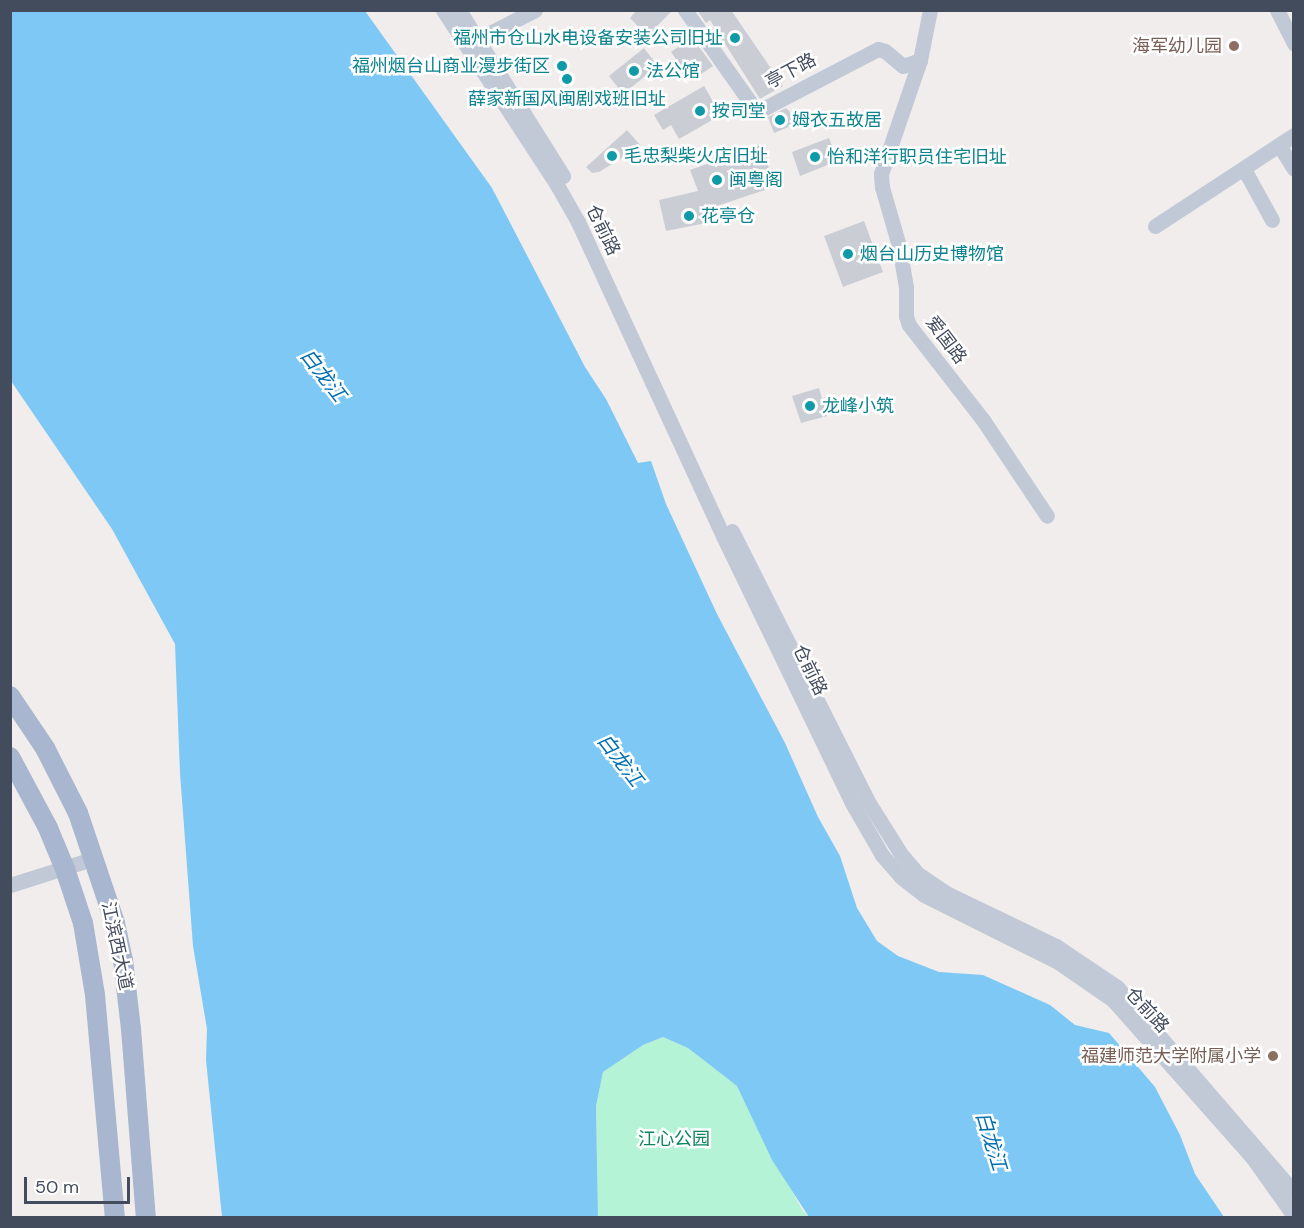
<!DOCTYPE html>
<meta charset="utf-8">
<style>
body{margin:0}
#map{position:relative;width:1304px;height:1228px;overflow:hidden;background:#f0edec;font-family:"DM Sans","Noto Sans SC",sans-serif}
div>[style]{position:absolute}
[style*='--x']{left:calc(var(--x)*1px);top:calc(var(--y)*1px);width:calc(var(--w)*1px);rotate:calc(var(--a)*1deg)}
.green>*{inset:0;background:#b5f3d7}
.water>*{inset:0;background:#7dc8f5}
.building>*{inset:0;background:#cbcdd5}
.minor>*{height:15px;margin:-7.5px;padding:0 7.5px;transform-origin:7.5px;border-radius:7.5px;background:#c1c9d6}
.major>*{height:20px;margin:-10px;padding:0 10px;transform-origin:10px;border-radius:10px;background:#a9b6cf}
.dots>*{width:16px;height:16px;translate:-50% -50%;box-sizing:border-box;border:3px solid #fff;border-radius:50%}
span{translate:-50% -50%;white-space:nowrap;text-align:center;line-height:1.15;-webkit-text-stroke:5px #fff;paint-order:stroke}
.culture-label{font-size:18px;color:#0d838f}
.right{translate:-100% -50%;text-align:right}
.left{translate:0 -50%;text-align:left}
.education-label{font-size:18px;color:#785e54}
.street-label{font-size:18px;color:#434c5c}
.park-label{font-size:18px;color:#0d845c}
.water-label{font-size:20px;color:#006fb2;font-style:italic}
.frame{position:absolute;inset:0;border:12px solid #434c5c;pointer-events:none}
.scale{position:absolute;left:24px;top:1177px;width:106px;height:27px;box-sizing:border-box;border:3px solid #434c5c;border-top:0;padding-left:8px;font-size:18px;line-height:21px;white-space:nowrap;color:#434c5c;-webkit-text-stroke:4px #fff;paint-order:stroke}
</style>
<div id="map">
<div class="green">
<i style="clip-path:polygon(663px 1037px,688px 1048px,737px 1086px,802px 1210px,809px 1217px,598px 1218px,596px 1106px,603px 1072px,643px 1045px)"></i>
</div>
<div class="water">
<i style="clip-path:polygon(11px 10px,365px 11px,492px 188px,585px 367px,606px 399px,638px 463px,651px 461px,666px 504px,717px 614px,785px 743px,818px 817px,840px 856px,857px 908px,877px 941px,898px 956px,939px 972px,983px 975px,1050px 1005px,1075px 1025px,1109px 1033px,1155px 1087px,1180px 1135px,1195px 1174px,1224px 1217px,809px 1217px,772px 1160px,737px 1086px,688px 1048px,663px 1037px,643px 1045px,603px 1072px,596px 1106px,598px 1217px,222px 1217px,206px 1060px,207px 1029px,193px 946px,180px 773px,175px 644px,112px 529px,11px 381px)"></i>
</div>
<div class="building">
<i style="clip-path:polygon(637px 10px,673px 10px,647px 36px,630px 18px)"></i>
<i style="clip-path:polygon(697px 10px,731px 10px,783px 86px,760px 99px,710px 20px,706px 23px)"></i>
<i style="clip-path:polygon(692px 37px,713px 66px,691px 81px,671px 52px)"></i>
<i style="clip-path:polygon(644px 48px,658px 66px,623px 94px,609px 76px)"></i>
<i style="clip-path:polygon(704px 86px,721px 115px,679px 139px,671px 125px,663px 130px,654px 115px)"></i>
<i style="clip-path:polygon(786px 108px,792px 114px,791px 126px,774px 133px,768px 117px)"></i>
<i style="clip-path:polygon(627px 130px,641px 146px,599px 172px,592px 173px,586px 167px)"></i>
<i style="clip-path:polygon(829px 138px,838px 161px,800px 176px,792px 152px)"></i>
<i style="clip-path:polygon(763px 144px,771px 176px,765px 178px,768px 189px,714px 207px,716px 221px,666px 231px,659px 200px,698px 191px,690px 170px)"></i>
<i style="clip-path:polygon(864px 221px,883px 272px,843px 287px,824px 236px)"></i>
<i style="clip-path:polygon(819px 388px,827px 416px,801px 423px,792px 396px)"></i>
</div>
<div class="minor">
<i style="--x:443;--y:10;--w:209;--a:56.9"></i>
<i style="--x:557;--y:185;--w:43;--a:60.4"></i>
<i style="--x:578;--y:222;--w:346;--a:65.2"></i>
<i style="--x:723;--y:536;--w:297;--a:64.2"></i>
<i style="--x:852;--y:803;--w:60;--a:60"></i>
<i style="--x:882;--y:855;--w:29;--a:49"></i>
<i style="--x:901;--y:877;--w:29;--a:38"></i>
<i style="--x:924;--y:895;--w:150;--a:26.6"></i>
<i style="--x:1058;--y:962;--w:67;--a:34.6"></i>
<i style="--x:1113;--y:1000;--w:210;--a:48.5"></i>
<i style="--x:1252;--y:1157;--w:72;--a:54.6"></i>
<i style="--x:459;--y:10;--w:196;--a:57.9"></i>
<i style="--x:685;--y:10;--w:125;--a:54.8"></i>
<i style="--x:757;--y:112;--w:136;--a:-27.5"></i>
<i style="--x:878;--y:49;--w:7;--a:16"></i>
<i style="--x:885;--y:51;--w:23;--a:40"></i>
<i style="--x:903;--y:66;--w:18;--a:-19"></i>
<i style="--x:930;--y:10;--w:51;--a:101.3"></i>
<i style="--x:920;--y:60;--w:120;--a:108.9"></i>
<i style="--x:881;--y:174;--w:13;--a:86"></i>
<i style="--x:882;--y:187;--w:61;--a:73.9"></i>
<i style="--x:899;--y:246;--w:42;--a:80.3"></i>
<i style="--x:906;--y:287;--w:29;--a:90"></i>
<i style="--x:906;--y:316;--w:9;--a:72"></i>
<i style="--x:909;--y:325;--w:120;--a:52.1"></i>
<i style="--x:983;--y:420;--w:115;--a:56.3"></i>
<i style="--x:1277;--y:10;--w:38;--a:63"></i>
<i style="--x:478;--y:39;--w:64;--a:-27"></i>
<i style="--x:1279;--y:145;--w:28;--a:58"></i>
<i style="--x:1244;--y:169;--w:58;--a:61.2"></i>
<i style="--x:1155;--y:226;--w:166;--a:-33.2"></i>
<i style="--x:732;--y:531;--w:301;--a:63.3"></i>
<i style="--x:867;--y:800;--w:64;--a:57.8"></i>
<i style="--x:901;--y:854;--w:26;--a:50"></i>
<i style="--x:918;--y:874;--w:34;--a:34"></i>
<i style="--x:946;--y:893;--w:122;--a:25.7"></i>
<i style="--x:1056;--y:946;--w:73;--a:33.9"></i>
<i style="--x:1117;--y:987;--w:271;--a:49.2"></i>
<i style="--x:10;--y:885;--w:89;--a:-17.6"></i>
</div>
<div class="major">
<i style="--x:10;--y:696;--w:63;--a:56.1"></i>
<i style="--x:45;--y:748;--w:73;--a:63.1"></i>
<i style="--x:78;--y:813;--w:116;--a:71.4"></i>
<i style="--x:115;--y:923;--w:38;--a:78"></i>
<i style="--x:123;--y:960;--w:69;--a:83.4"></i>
<i style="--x:131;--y:1029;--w:190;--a:85.5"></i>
<i style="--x:10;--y:757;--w:81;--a:61.8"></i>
<i style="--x:48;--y:828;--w:44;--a:67.5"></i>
<i style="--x:65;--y:869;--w:57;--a:71.6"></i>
<i style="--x:83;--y:923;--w:73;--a:80.5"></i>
<i style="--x:95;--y:995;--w:224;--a:84.9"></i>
</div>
<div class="dots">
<i style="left:735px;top:38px;background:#0f9aa8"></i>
<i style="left:1234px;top:46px;background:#8d6e63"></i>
<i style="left:562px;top:66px;background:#0f9aa8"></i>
<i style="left:634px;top:71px;background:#0f9aa8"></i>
<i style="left:567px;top:79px;background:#0f9aa8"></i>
<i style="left:700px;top:111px;background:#0f9aa8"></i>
<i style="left:780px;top:120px;background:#0f9aa8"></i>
<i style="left:612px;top:156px;background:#0f9aa8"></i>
<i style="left:815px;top:157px;background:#0f9aa8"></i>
<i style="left:717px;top:180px;background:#0f9aa8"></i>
<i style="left:689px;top:216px;background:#0f9aa8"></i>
<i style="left:848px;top:254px;background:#0f9aa8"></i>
<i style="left:810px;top:406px;background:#0f9aa8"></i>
<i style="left:1273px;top:1056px;background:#8d6e63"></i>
</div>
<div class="culture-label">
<span class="right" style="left:723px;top:38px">福州市仓山水电设备安装公司旧址</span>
<span class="right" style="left:550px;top:66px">福州烟台山商业漫步街区</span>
<span class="left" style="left:646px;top:71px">法公馆</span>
<span style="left:567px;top:99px">薛家新国风闽剧戏班旧址</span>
<span class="left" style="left:712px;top:111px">按司堂</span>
<span class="left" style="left:792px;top:120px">姆衣五故居</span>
<span class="left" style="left:624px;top:156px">毛忠梨柴火店旧址</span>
<span class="left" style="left:827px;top:157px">怡和洋行职员住宅旧址</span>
<span class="left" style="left:729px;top:180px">闽粤阁</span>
<span class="left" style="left:701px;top:216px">花亭仓</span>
<span class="left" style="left:860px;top:254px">烟台山历史博物馆</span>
<span class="left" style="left:822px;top:406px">龙峰小筑</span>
</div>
<div class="education-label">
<span class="right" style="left:1222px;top:46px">海军幼儿园</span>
<span class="right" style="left:1261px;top:1056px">福建师范大学附属小学</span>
</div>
<div class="street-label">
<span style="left:791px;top:71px;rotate:-28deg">亭下路</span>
<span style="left:603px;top:230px;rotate:64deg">仓前路</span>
<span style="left:946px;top:340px;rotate:53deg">爱国路</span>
<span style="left:810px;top:670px;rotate:64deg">仓前路</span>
<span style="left:117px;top:946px;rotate:78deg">江滨西大道</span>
<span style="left:1147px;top:1010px;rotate:47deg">仓前路</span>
</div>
<div class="park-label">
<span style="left:674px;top:1139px">江心公园</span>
</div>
<div class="water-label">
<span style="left:323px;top:375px;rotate:52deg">白龙江</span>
<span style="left:620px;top:760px;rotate:52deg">白龙江</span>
<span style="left:991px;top:1141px;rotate:73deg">白龙江</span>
</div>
<div class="frame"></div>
<div class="scale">50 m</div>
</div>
